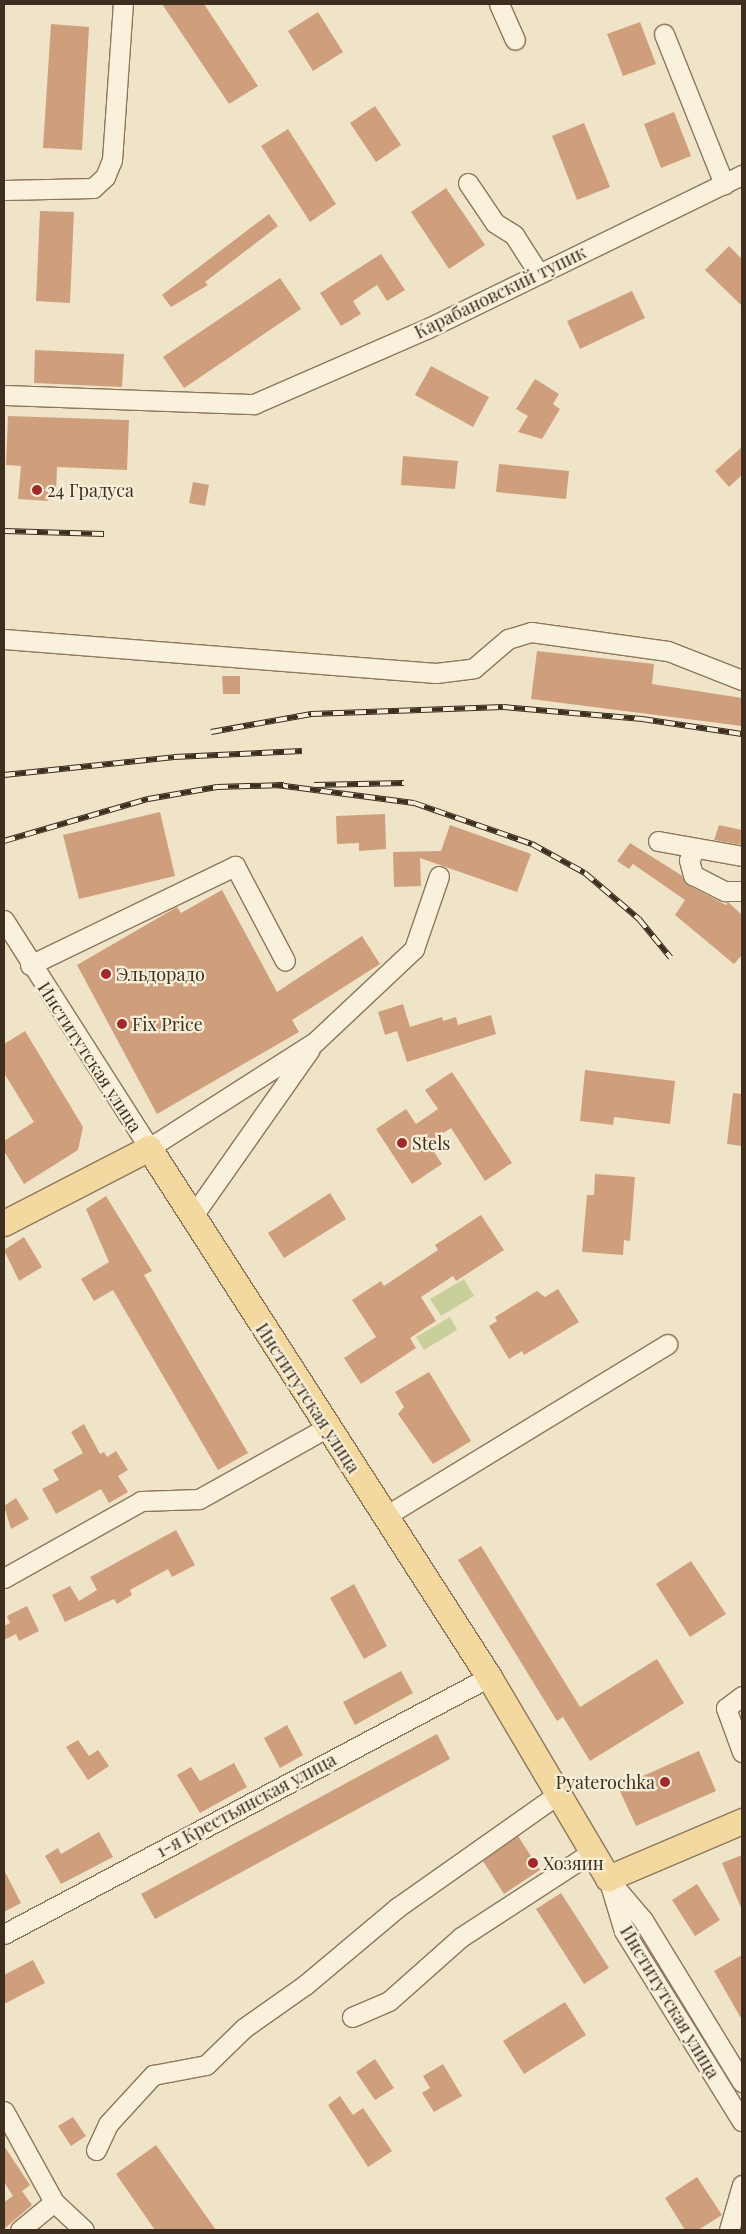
<!DOCTYPE html>
<meta charset="utf-8">
<style>
body{margin:0}
#map{position:relative;width:746px;height:2234px;overflow:hidden;background:#f0e4c8;font-family:"Playfair Display",serif}
div>[style]{position:absolute}
[style*='--x']{left:calc(var(--x)*1px);top:calc(var(--y)*1px);width:calc(var(--w)*1px);rotate:calc(var(--a)*1deg)}
.green>*{inset:0;background:#c9cf9b}
.building>*{inset:0;background:#cf9f7d}
.roads{filter:drop-shadow(1px 0 #8d765c) drop-shadow(-1px 0 #8d765c) drop-shadow(0 1px #8d765c) drop-shadow(0 -1px #8d765c)}
.minor>*{height:19px;margin:-9.5px;padding:0 9.5px;transform-origin:9.5px;border-radius:9.5px;background:#faf1dc}
.major>*{height:25px;margin:-12.5px;padding:0 12.5px;transform-origin:12.5px;border-radius:12.5px;background:#f3d9a0}
.rail>*{height:5.5px;margin-top:-2.75px;transform-origin:0;background:repeating-linear-gradient(90deg,#f7eed8 0 11px,#3d2e20 0 22px);box-sizing:border-box;border-block:1px solid #3d2e20}
.dots>*{width:14px;height:14px;translate:-50% -50%;box-sizing:border-box;border:2px solid #f7eed8;border-radius:50%}
span{translate:-50% -50%;white-space:nowrap;text-align:center;line-height:1.15;-webkit-text-stroke:4.5px #f7eed8;paint-order:stroke}
.street-label{font-size:18px;color:#3d2e20}
.poi-label{font-size:18px;color:#3d2e20}
.left{translate:0 -50%;text-align:left}
.right{translate:-100% -50%;text-align:right}
.frame{position:absolute;inset:0;border:5px solid #3d2e20;pointer-events:none}
</style>
<div id="map">
<div class="green">
<i style="clip-path:polygon(464px 1279px,474px 1296px,441px 1316px,430px 1299px)"></i>
<i style="clip-path:polygon(450px 1317px,457px 1330px,424px 1350px,416px 1337px)"></i>
</div>
<div class="building">
<i style="clip-path:polygon(162px 4px,204px 4px,258px 86px,229px 104px)"></i>
<i style="clip-path:polygon(318px 12px,343px 52px,313px 71px,288px 31px)"></i>
<i style="clip-path:polygon(640px 22px,656px 64px,623px 76px,607px 34px)"></i>
<i style="clip-path:polygon(51px 24px,89px 27px,82px 150px,43px 148px)"></i>
<i style="clip-path:polygon(375px 106px,401px 145px,376px 162px,350px 123px)"></i>
<i style="clip-path:polygon(674px 112px,691px 156px,661px 168px,644px 124px)"></i>
<i style="clip-path:polygon(584px 123px,610px 187px,577px 200px,552px 136px)"></i>
<i style="clip-path:polygon(288px 129px,336px 204px,310px 222px,261px 146px)"></i>
<i style="clip-path:polygon(446px 188px,485px 245px,449px 269px,411px 212px)"></i>
<i style="clip-path:polygon(40px 211px,74px 212px,70px 303px,36px 301px)"></i>
<i style="clip-path:polygon(269px 214px,278px 226px,205px 282px,208px 285px,171px 307px,162px 295px)"></i>
<i style="clip-path:polygon(729px 246px,742px 259px,742px 306px,705px 270px)"></i>
<i style="clip-path:polygon(381px 254px,405px 290px,387px 301px,377px 285px,353px 301px,361px 314px,341px 326px,320px 293px)"></i>
<i style="clip-path:polygon(280px 278px,301px 309px,184px 388px,163px 357px)"></i>
<i style="clip-path:polygon(632px 291px,645px 318px,580px 349px,567px 321px)"></i>
<i style="clip-path:polygon(35px 350px,124px 354px,122px 387px,34px 383px)"></i>
<i style="clip-path:polygon(431px 366px,489px 397px,473px 427px,415px 395px)"></i>
<i style="clip-path:polygon(535px 379px,559px 394px,553px 404px,560px 409px,542px 439px,518px 432px,528px 416px,516px 409px)"></i>
<i style="clip-path:polygon(8px 416px,129px 420px,127px 470px,57px 467px,56px 493px,49px 493px,48px 501px,18px 499px,21px 466px,6px 465px)"></i>
<i style="clip-path:polygon(742px 447px,742px 475px,729px 487px,715px 471px)"></i>
<i style="clip-path:polygon(403px 456px,458px 461px,455px 489px,401px 485px)"></i>
<i style="clip-path:polygon(499px 464px,569px 471px,566px 499px,496px 492px)"></i>
<i style="clip-path:polygon(193px 482px,209px 485px,205px 506px,189px 503px)"></i>
<i style="clip-path:polygon(537px 651px,654px 664px,652px 684px,742px 698px,742px 726px,531px 699px)"></i>
<i style="clip-path:polygon(222px 676px,240px 676px,240px 694px,223px 694px)"></i>
<i style="clip-path:polygon(160px 812px,175px 876px,79px 899px,63px 835px)"></i>
<i style="clip-path:polygon(385px 814px,386px 849px,359px 851px,359px 843px,337px 844px,336px 816px)"></i>
<i style="clip-path:polygon(450px 825px,531px 854px,517px 892px,420px 858px,421px 886px,394px 887px,393px 852px,441px 851px)"></i>
<i style="clip-path:polygon(719px 825px,742px 830px,742px 845px,714px 840px)"></i>
<i style="clip-path:polygon(630px 843px,681px 875px,688px 885px,726px 905px,728px 902px,742px 915px,742px 955px,734px 964px,675px 915px,685px 900px,633px 864px,629px 869px,617px 861px)"></i>
<i style="clip-path:polygon(222px 890px,277px 992px,362px 936px,380px 964px,292px 1020px,299px 1032px,157px 1114px,77px 965px,177px 907px,181px 913px)"></i>
<i style="clip-path:polygon(403px 1004px,410px 1027px,442px 1017px,443px 1021px,456px 1017px,458px 1025px,491px 1015px,496px 1034px,407px 1062px,397px 1031px,385px 1035px,378px 1012px)"></i>
<i style="clip-path:polygon(25px 1031px,83px 1127px,78px 1150px,24px 1184px,4px 1151px,4px 1141px,34px 1122px,4px 1073px,4px 1044px)"></i>
<i style="clip-path:polygon(585px 1070px,675px 1081px,670px 1124px,614px 1117px,613px 1125px,580px 1121px)"></i>
<i style="clip-path:polygon(452px 1072px,512px 1163px,485px 1181px,451px 1128px,428px 1143px,442px 1164px,412px 1184px,376px 1129px,406px 1109px,416px 1124px,438px 1109px,425px 1090px)"></i>
<i style="clip-path:polygon(733px 1093px,742px 1094px,742px 1146px,727px 1144px)"></i>
<i style="clip-path:polygon(595px 1174px,635px 1177px,630px 1241px,624px 1240px,623px 1255px,582px 1252px,587px 1195px,594px 1195px)"></i>
<i style="clip-path:polygon(330px 1193px,346px 1219px,284px 1258px,268px 1233px)"></i>
<i style="clip-path:polygon(106px 1196px,152px 1271px,144px 1275px,248px 1453px,218px 1470px,113px 1290px,94px 1301px,81px 1279px,109px 1262px,86px 1209px)"></i>
<i style="clip-path:polygon(481px 1215px,504px 1250px,456px 1281px,453px 1276px,421px 1297px,436px 1321px,410px 1338px,416px 1348px,361px 1384px,344px 1358px,376px 1337px,352px 1300px,381px 1281px,384px 1286px,438px 1250px,435px 1245px)"></i>
<i style="clip-path:polygon(24px 1237px,42px 1267px,19px 1281px,4px 1250px)"></i>
<i style="clip-path:polygon(558px 1289px,579px 1322px,524px 1355px,522px 1351px,509px 1359px,489px 1326px,497px 1321px,495px 1317px,537px 1291px,545px 1297px)"></i>
<i style="clip-path:polygon(429px 1372px,471px 1441px,433px 1464px,398px 1414px,404px 1407px,395px 1392px)"></i>
<i style="clip-path:polygon(84px 1424px,100px 1454px,104px 1452px,107px 1457px,116px 1451px,128px 1470px,118px 1476px,128px 1492px,109px 1503px,101px 1489px,56px 1514px,42px 1489px,59px 1480px,53px 1470px,83px 1453px,71px 1432px)"></i>
<i style="clip-path:polygon(16px 1498px,29px 1519px,11px 1529px,4px 1506px)"></i>
<i style="clip-path:polygon(176px 1530px,195px 1565px,172px 1577px,168px 1569px,130px 1590px,132px 1595px,117px 1604px,114px 1599px,65px 1622px,52px 1595px,70px 1586px,79px 1601px,97px 1590px,90px 1577px)"></i>
<i style="clip-path:polygon(481px 1546px,580px 1707px,657px 1659px,684px 1703px,590px 1761px,563px 1717px,557px 1721px,458px 1560px)"></i>
<i style="clip-path:polygon(691px 1561px,726px 1614px,690px 1637px,656px 1584px)"></i>
<i style="clip-path:polygon(354px 1584px,387px 1646px,364px 1659px,330px 1598px)"></i>
<i style="clip-path:polygon(27px 1606px,39px 1631px,19px 1641px,16px 1634px,4px 1640px,4px 1626px,10px 1623px,7px 1616px)"></i>
<i style="clip-path:polygon(401px 1671px,413px 1693px,355px 1725px,343px 1702px)"></i>
<i style="clip-path:polygon(287px 1725px,303px 1755px,280px 1768px,264px 1738px)"></i>
<i style="clip-path:polygon(437px 1734px,450px 1759px,155px 1919px,141px 1894px)"></i>
<i style="clip-path:polygon(78px 1740px,89px 1756px,98px 1750px,109px 1766px,88px 1780px,66px 1747px)"></i>
<i style="clip-path:polygon(699px 1751px,716px 1791px,636px 1826px,618px 1787px)"></i>
<i style="clip-path:polygon(234px 1763px,247px 1787px,200px 1813px,177px 1775px,191px 1767px,200px 1781px)"></i>
<i style="clip-path:polygon(99px 1832px,113px 1857px,61px 1884px,45px 1856px,58px 1848px,61px 1854px)"></i>
<i style="clip-path:polygon(518px 1836px,540px 1870px,504px 1894px,483px 1861px)"></i>
<i style="clip-path:polygon(742px 1855px,742px 1910px,722px 1863px)"></i>
<i style="clip-path:polygon(4px 1870px,21px 1903px,4px 1912px)"></i>
<i style="clip-path:polygon(697px 1884px,720px 1920px,695px 1936px,672px 1900px)"></i>
<i style="clip-path:polygon(561px 1893px,609px 1968px,584px 1984px,536px 1909px)"></i>
<i style="clip-path:polygon(742px 1955px,742px 2020px,714px 1971px)"></i>
<i style="clip-path:polygon(33px 1960px,45px 1983px,4px 2004px,4px 1975px)"></i>
<i style="clip-path:polygon(565px 2002px,586px 2035px,524px 2074px,503px 2041px)"></i>
<i style="clip-path:polygon(375px 2059px,394px 2088px,375px 2100px,356px 2072px)"></i>
<i style="clip-path:polygon(443px 2064px,462px 2096px,434px 2112px,422px 2093px,430px 2088px,423px 2076px)"></i>
<i style="clip-path:polygon(340px 2096px,353px 2115px,363px 2108px,392px 2151px,368px 2167px,328px 2105px)"></i>
<i style="clip-path:polygon(73px 2117px,86px 2136px,71px 2146px,58px 2126px)"></i>
<i style="clip-path:polygon(156px 2145px,216px 2230px,155px 2230px,116px 2174px)"></i>
<i style="clip-path:polygon(4px 2146px,30px 2185px,22px 2191px,32px 2205px,4px 2229px,4px 2202px,13px 2196px,4px 2182px)"></i>
<i style="clip-path:polygon(697px 2177px,722px 2215px,698px 2230px,685px 2230px,665px 2198px)"></i>
</div>
<div class="roads">
<div class="minor">
<i style="--x:499;--y:4;--w:39;--a:66"></i>
<i style="--x:664;--y:34;--w:162;--a:68.2"></i>
<i style="--x:468;--y:183;--w:48;--a:56"></i>
<i style="--x:495;--y:223;--w:22;--a:32"></i>
<i style="--x:514;--y:235;--w:46;--a:57.3"></i>
<i style="--x:4;--y:190;--w:89;--a:-1.3"></i>
<i style="--x:93;--y:188;--w:16;--a:-43"></i>
<i style="--x:105;--y:177;--w:18;--a:-68"></i>
<i style="--x:112;--y:160;--w:156;--a:-86"></i>
<i style="--x:4;--y:395;--w:250;--a:2.1"></i>
<i style="--x:254;--y:404;--w:188;--a:-23.6"></i>
<i style="--x:426;--y:329;--w:352;--a:-26"></i>
<i style="--x:4;--y:639;--w:433;--a:4.5"></i>
<i style="--x:436;--y:673;--w:38;--a:-7"></i>
<i style="--x:474;--y:668;--w:45;--a:-40.5"></i>
<i style="--x:508;--y:639;--w:24;--a:-17"></i>
<i style="--x:531;--y:632;--w:138;--a:7.9"></i>
<i style="--x:668;--y:651;--w:79;--a:21.4"></i>
<i style="--x:658;--y:841;--w:85;--a:10.1"></i>
<i style="--x:696;--y:848;--w:14;--a:120"></i>
<i style="--x:689;--y:860;--w:16;--a:75"></i>
<i style="--x:693;--y:875;--w:36;--a:27"></i>
<i style="--x:725;--y:891;--w:17;--a:0"></i>
<i style="--x:4;--y:920;--w:270;--a:57.5"></i>
<i style="--x:149;--y:1148;--w:197;--a:-32.6"></i>
<i style="--x:315;--y:1042;--w:136;--a:-43.2"></i>
<i style="--x:414;--y:949;--w:77;--a:-71.1"></i>
<i style="--x:30;--y:965;--w:228;--a:-25.8"></i>
<i style="--x:235;--y:866;--w:107;--a:62.2"></i>
<i style="--x:192;--y:1217;--w:205;--a:-54.9"></i>
<i style="--x:384;--y:1517;--w:332;--a:-31.4"></i>
<i style="--x:4;--y:1578;--w:157;--a:-29.3"></i>
<i style="--x:141;--y:1501;--w:58;--a:-2"></i>
<i style="--x:199;--y:1499;--w:145;--a:-29.2"></i>
<i style="--x:742;--y:1696;--w:20;--a:143"></i>
<i style="--x:726;--y:1708;--w:47;--a:70"></i>
<i style="--x:608;--y:1878;--w:55;--a:73.2"></i>
<i style="--x:624;--y:1931;--w:224;--a:58.2"></i>
<i style="--x:613;--y:1885;--w:46;--a:49.4"></i>
<i style="--x:643;--y:1920;--w:190;--a:58.6"></i>
<i style="--x:4;--y:1934;--w:549;--a:-27.92"></i>
<i style="--x:352;--y:2017;--w:40;--a:-23.4"></i>
<i style="--x:389;--y:2001;--w:96;--a:-41.6"></i>
<i style="--x:461;--y:1937;--w:156;--a:-33"></i>
<i style="--x:4;--y:2111;--w:104;--a:61.2"></i>
<i style="--x:54;--y:2202;--w:41;--a:43"></i>
<i style="--x:96;--y:2150;--w:29;--a:-65"></i>
<i style="--x:108;--y:2124;--w:67;--a:-47.4"></i>
<i style="--x:153;--y:2075;--w:54;--a:-10.7"></i>
<i style="--x:206;--y:2065;--w:53;--a:-44.2"></i>
<i style="--x:244;--y:2028;--w:75;--a:-35.2"></i>
<i style="--x:305;--y:1985;--w:121;--a:-40"></i>
<i style="--x:398;--y:1907;--w:194;--a:-35.2"></i>
<i style="--x:20;--y:2230;--w:44;--a:-39.5"></i>
<i style="--x:729;--y:2230;--w:47;--a:-73.9"></i>
</div>
<div class="major">
<i style="--x:4;--y:1223;--w:163;--a:-27.3"></i>
<i style="--x:149;--y:1148;--w:629;--a:57.27"></i>
<i style="--x:489;--y:1677;--w:234;--a:59.4"></i>
<i style="--x:608;--y:1878;--w:146;--a:-23"></i>
</div>
</div>
<div class="rail">
<i style="--x:4;--y:531;--w:100;--a:1.7"></i>
<i style="--x:211;--y:732;--w:102;--a:-10.2"></i>
<i style="--x:311;--y:714;--w:192;--a:-2.1"></i>
<i style="--x:503;--y:707;--w:140;--a:4.9"></i>
<i style="--x:642;--y:719;--w:101;--a:8.5"></i>
<i style="--x:4;--y:775;--w:171;--a:-6"></i>
<i style="--x:174;--y:757;--w:128;--a:-2.7"></i>
<i style="--x:277;--y:785;--w:138;--a:7.5"></i>
<i style="--x:414;--y:803;--w:125;--a:19.2"></i>
<i style="--x:532;--y:844;--w:60;--a:28.7"></i>
<i style="--x:585;--y:873;--w:71;--a:40.4"></i>
<i style="--x:639;--y:919;--w:50;--a:50.6"></i>
<i style="--x:314;--y:785;--w:90;--a:-1.3"></i>
<i style="--x:4;--y:841;--w:150;--a:-16.3"></i>
<i style="--x:148;--y:799;--w:70;--a:-9.9"></i>
<i style="--x:217;--y:787;--w:67;--a:-1.7"></i>
</div>
<div class="dots">
<i style="left:37px;top:490px;background:#9e2a2b"></i>
<i style="left:106px;top:974px;background:#9e2a2b"></i>
<i style="left:122px;top:1024px;background:#9e2a2b"></i>
<i style="left:402px;top:1143px;background:#9e2a2b"></i>
<i style="left:665px;top:1782px;background:#9e2a2b"></i>
<i style="left:533px;top:1863px;background:#9e2a2b"></i>
</div>
<div class="street-label">
<span style="left:500px;top:292px;rotate:-26deg">Карабановский тупик</span>
<span style="left:90px;top:1057px;rotate:57deg">Институтская улица</span>
<span style="left:308px;top:1398px;rotate:57deg">Институтская улица</span>
<span style="left:246px;top:1805px;rotate:-28deg">1-я Крестьянская улица</span>
<span style="left:670px;top:2002px;rotate:59deg">Институтская улица</span>
</div>
<div class="poi-label">
<span class="left" style="left:47px;top:490px">24 Градуса</span>
<span class="left" style="left:116px;top:974px">Эльдорадо</span>
<span class="left" style="left:132px;top:1024px">Fix Price</span>
<span class="left" style="left:412px;top:1143px">Stels</span>
<span class="right" style="left:655px;top:1782px">Pyaterochka</span>
<span class="left" style="left:543px;top:1863px">Хозяин</span>
</div>
<div class="frame"></div>
</div>
